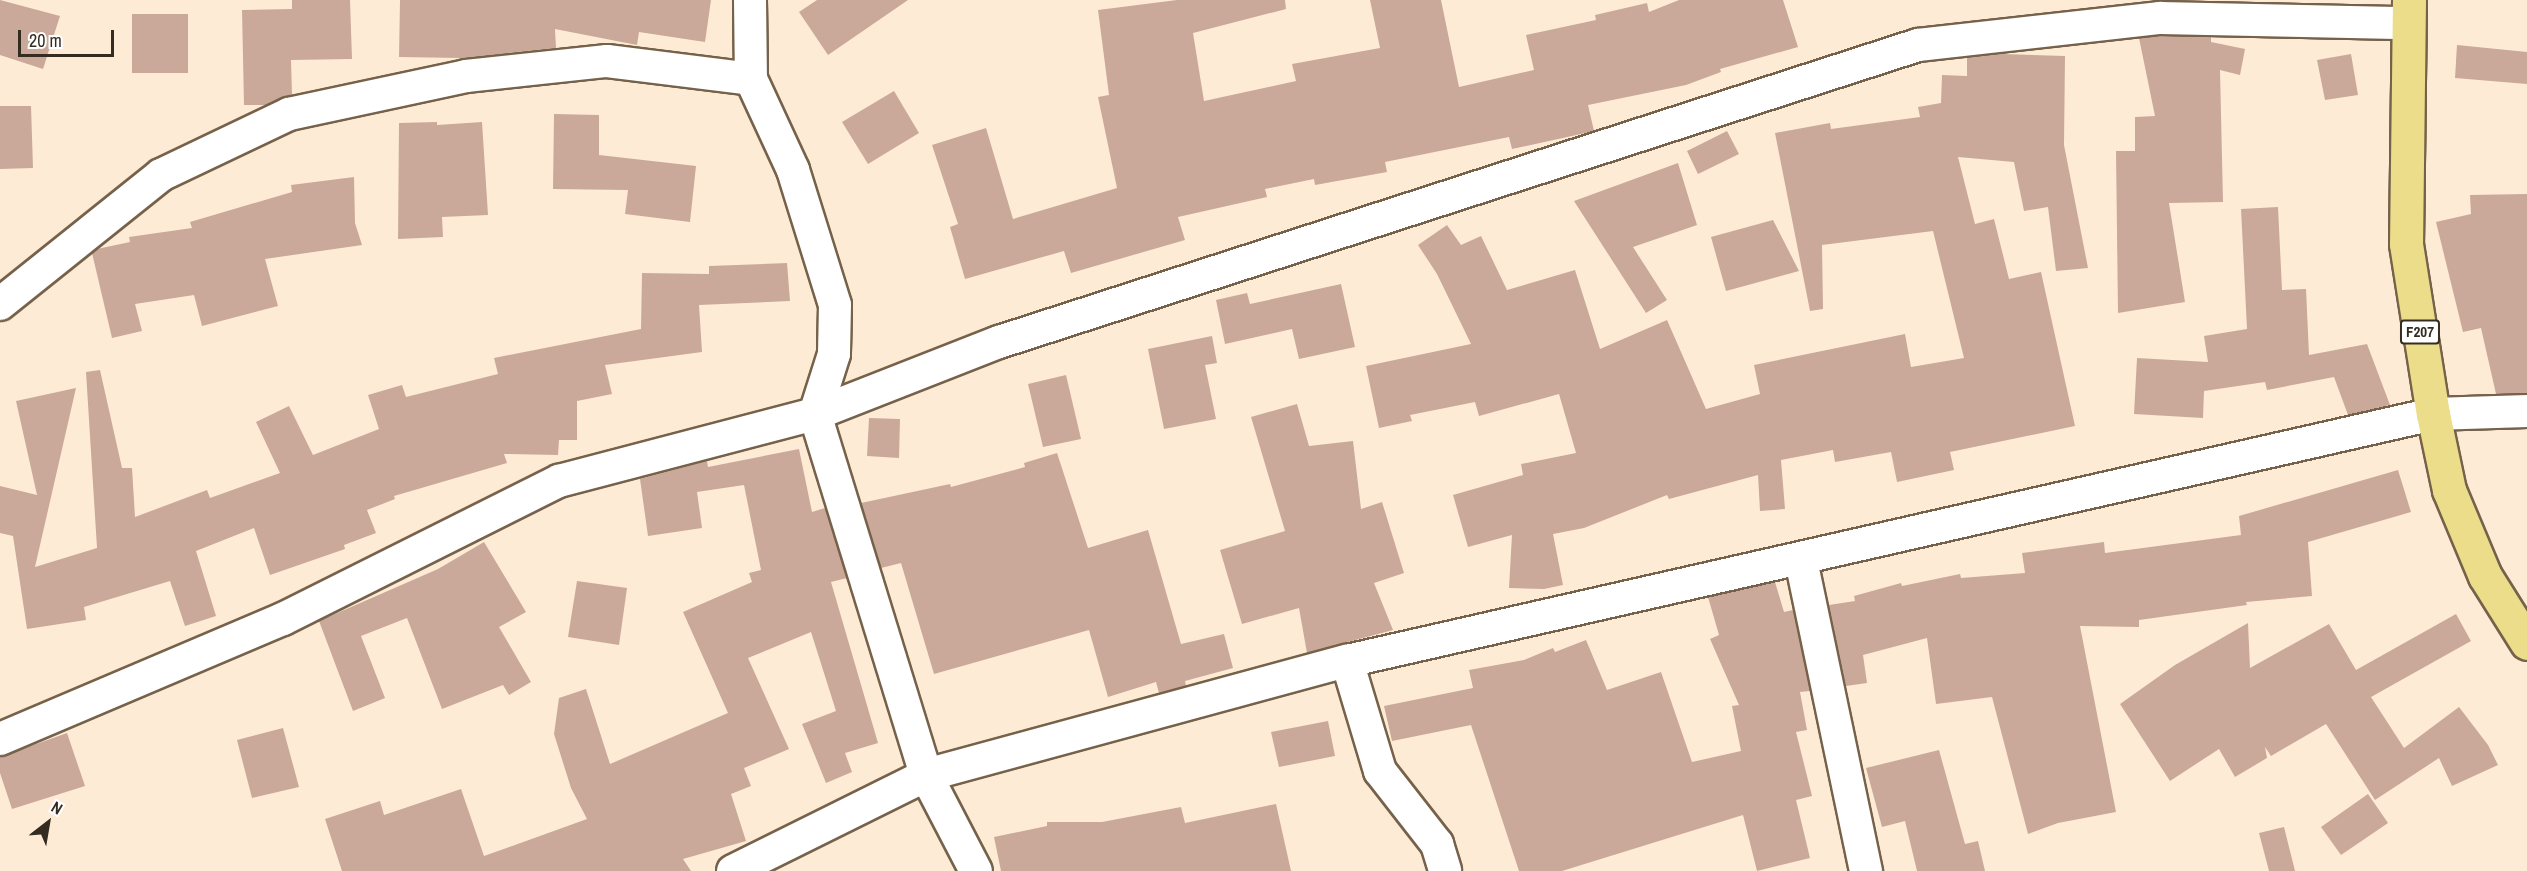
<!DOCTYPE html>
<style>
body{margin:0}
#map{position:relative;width:2527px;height:871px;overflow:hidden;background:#feebd5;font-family:"Archivo Narrow",sans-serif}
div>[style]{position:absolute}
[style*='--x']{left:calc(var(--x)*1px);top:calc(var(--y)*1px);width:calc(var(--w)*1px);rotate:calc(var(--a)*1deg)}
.building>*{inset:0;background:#caa99a}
.roads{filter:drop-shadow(2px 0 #76624a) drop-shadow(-2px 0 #76624a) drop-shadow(0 2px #76624a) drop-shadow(0 -2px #76624a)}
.street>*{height:32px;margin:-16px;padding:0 16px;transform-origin:16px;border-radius:16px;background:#fff}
.primary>*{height:33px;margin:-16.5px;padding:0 16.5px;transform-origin:16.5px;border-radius:16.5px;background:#ecdd8b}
span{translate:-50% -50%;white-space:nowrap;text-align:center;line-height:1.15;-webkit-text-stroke:4.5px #fff;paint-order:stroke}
.shield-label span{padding:2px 4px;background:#fff;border:2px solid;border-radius:4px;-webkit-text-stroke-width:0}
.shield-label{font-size:15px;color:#342c21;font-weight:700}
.north{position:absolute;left:18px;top:793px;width:60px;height:60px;-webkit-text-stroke:4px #fff;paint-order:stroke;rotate:31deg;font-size:16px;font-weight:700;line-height:24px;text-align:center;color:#342c21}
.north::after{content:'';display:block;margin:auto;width:21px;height:27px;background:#342c21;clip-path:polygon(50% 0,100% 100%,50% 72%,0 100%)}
.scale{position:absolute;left:18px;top:30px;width:96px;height:27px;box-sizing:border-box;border:3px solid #342c21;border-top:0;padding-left:8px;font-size:18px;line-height:21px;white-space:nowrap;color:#342c21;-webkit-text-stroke:4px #fff;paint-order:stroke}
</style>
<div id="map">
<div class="building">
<i style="clip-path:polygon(0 0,60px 16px,43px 69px,0 55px)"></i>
<i style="clip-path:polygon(292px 0,350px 0,352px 59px,291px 60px,292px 95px,266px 105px,244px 105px,242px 10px,292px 9px)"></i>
<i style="clip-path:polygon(400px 0,711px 0,705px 42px,639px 32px,637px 45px,555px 29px,556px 48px,462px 58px,399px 57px)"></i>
<i style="clip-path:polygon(817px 0,908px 0,828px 55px,799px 12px)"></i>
<i style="clip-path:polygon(1177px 0,1285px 0,1286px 9px,1193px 33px,1204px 101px,1296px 81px,1292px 64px,1380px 48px,1370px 0,1441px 0,1459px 87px,1534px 70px,1526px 35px,1596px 20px,1595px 15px,1647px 3px,1649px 12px,1679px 0,1783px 0,1798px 47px,1720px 69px,1721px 72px,1686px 85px,1588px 105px,1594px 131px,1590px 132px,1512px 149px,1509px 137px,1385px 162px,1387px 172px,1315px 185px,1314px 179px,1265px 189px,1267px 197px,1178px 217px,1185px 240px,1071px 273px,1064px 251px,965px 279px,950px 227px,958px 224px,932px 145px,986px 128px,1013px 219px,1117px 188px,1098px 97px,1109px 95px,1098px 10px)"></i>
<i style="clip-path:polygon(132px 14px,188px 14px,188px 73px,132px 73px)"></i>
<i style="clip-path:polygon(2161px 36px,2211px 37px,2211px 42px,2245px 49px,2240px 75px,2220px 70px,2223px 202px,2169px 203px,2185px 302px,2118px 313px,2116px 151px,2135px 151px,2135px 117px,2155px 116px,2139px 38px)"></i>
<i style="clip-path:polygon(2457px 45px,2527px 52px,2527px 84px,2455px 78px)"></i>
<i style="clip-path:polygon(2002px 54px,2065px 56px,2064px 145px,2088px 268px,2056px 271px,2048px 207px,2024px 211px,2014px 162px,1958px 157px,1975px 224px,1994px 219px,2009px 279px,2041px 272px,2075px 426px,1950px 452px,1954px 470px,1897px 482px,1891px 452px,1835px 462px,1833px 450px,1781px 460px,1785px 509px,1760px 511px,1758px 475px,1669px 499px,1667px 495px,1584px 528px,1553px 534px,1563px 585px,1544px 589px,1509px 588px,1512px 535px,1468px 547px,1453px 495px,1523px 475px,1521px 464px,1576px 453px,1559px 394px,1479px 416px,1475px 402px,1410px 415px,1412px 421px,1379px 428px,1366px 366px,1471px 344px,1437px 274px,1418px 245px,1447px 225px,1461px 245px,1481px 236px,1507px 290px,1575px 270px,1600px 349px,1667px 320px,1706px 409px,1760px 394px,1754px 365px,1905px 334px,1911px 367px,1964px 358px,1933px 231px,1822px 245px,1823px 309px,1810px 311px,1775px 133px,1830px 123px,1831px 129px,1920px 117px,1918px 107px,1941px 103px,1942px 75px,1967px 76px,1967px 58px)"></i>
<i style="clip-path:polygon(2351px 54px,2358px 95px,2325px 100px,2317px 60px)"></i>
<i style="clip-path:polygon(894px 91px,919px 133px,868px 164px,842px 122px)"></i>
<i style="clip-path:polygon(0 106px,31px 106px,33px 168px,0 169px)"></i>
<i style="clip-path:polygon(554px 114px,599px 115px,599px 155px,696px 166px,690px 222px,625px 214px,628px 190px,553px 189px)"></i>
<i style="clip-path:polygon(437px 122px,437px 125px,482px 122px,488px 215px,442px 217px,443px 237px,398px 239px,399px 123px)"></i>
<i style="clip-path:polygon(1727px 131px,1739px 154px,1698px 174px,1687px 151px)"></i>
<i style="clip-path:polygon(1678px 163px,1697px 225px,1633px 247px,1667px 300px,1646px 313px,1574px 201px)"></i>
<i style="clip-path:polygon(354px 177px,355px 223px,362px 245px,265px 259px,278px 306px,202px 326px,194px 295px,135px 304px,142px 331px,112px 338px,92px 253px,97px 249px,130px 242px,129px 237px,192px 228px,190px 222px,292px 192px,291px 185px)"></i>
<i style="clip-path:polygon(2527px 194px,2527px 393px,2496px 394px,2481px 328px,2463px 332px,2436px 222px,2471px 214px,2470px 195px)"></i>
<i style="clip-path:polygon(2278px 207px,2282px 290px,2306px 289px,2309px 355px,2367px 344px,2390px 405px,2348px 415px,2334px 377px,2267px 390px,2265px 382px,2204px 391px,2203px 418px,2134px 414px,2137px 358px,2208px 362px,2204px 336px,2247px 329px,2241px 209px)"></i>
<i style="clip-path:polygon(1773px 220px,1799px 271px,1726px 291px,1711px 237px)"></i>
<i style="clip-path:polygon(787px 263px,790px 301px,699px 305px,702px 352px,605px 365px,612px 394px,577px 401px,577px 440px,559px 440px,558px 455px,504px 454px,507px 463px,394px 496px,395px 499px,367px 510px,376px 533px,344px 545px,345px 549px,270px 575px,254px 528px,196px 551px,216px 616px,185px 626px,170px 581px,84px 607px,86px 620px,27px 629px,13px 536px,0 533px,0 486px,37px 495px,16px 401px,76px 388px,35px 567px,97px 548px,86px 372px,100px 370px,122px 468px,132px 468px,135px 517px,207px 490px,210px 498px,280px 473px,256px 422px,289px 406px,313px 455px,379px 429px,368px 395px,402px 385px,406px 397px,498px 374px,494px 358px,641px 329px,642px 273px,709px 274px,709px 266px)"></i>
<i style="clip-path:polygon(1341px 284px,1355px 347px,1299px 359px,1292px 329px,1225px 344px,1216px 300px,1247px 293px,1250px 304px)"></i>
<i style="clip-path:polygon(1212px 336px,1217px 363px,1205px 365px,1216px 419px,1164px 429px,1148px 349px)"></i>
<i style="clip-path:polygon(1066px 375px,1081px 439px,1043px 447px,1028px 384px)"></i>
<i style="clip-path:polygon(1297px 404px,1309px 446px,1353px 441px,1361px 509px,1382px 502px,1404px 573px,1374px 583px,1393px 630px,1307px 653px,1299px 608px,1242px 624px,1220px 550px,1285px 531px,1251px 417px)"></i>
<i style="clip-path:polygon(869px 418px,900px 419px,899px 458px,867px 456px)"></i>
<i style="clip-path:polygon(799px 449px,812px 512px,825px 508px,847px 578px,831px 582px,878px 743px,845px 753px,852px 772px,826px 783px,802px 724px,836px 711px,811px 632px,748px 658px,789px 749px,744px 768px,751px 786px,731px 794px,746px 841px,683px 859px,691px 871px,342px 871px,325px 819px,380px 801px,384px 815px,461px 789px,484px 856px,587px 819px,571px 788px,554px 734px,559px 698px,586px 689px,610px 764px,728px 713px,683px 612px,752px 582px,749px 573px,761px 570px,744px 485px,697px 492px,702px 528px,648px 536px,640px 479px,707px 461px,708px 467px)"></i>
<i style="clip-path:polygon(1057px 453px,1088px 548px,1148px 530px,1181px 644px,1224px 634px,1233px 668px,1185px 681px,1186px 686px,1159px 693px,1156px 682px,1108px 697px,1089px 630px,934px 674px,901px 563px,881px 568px,861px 503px,950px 484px,951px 487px,1025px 467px,1024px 463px)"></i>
<i style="clip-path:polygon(2398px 470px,2411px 512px,2308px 542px,2312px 596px,2246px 602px,2247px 605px,2139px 620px,2139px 627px,2080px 626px,2116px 812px,2058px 823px,2028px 834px,1992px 697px,1936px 704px,1927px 638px,1863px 655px,1867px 683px,1846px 686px,1829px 605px,1855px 601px,1854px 596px,1901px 583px,1902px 586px,1960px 574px,1961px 578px,2025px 573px,2022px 553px,2104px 542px,2105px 553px,2241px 535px,2239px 516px)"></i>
<i style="clip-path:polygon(484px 542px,526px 612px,499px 627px,531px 682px,509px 695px,503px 685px,442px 709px,407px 618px,361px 636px,385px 698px,353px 711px,319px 621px,438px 569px)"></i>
<i style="clip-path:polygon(577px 581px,627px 588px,619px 645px,568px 637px)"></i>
<i style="clip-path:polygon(1775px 582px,1784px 612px,1793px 610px,1810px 691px,1800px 692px,1807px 730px,1796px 732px,1812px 796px,1796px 800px,1810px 858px,1757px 871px,1743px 815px,1562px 871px,1519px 871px,1471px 725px,1392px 741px,1384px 706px,1473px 688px,1469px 670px,1524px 660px,1553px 648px,1555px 652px,1586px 640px,1607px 690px,1661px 672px,1692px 762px,1741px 751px,1732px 706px,1739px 705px,1710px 639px,1719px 635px,1708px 597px)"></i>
<i style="clip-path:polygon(2456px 614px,2471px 641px,2371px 697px,2404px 748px,2459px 707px,2488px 745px,2498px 765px,2452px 786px,2439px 758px,2375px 800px,2326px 724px,2271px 756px,2265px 747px,2267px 758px,2235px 777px,2219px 749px,2170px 781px,2120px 704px,2175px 665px,2248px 623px,2250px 668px,2329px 624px,2356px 670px)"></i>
<i style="clip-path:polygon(1328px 721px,1335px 756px,1279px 767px,1271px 732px)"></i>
<i style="clip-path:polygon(283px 728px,299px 787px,252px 798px,237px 740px)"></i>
<i style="clip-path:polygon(67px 733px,85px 786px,12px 809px,0 773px,0 757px)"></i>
<i style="clip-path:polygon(1939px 750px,1965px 844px,1978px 841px,1985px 871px,1917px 871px,1905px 821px,1882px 827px,1866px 768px)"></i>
<i style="clip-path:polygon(2368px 794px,2388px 823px,2341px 855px,2321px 827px)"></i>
<i style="clip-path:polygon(1276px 804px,1291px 871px,1001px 871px,994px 837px,1047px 826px,1047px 822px,1102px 822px,1181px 807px,1185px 823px)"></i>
<i style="clip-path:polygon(2284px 827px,2295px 871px,2269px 871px,2259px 833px)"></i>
</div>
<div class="roads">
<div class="street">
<i style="--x:750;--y:0;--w:79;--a:89.3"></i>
<i style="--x:751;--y:79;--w:100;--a:65.2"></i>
<i style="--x:793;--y:170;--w:141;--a:72.7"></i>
<i style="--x:835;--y:305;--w:49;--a:91.2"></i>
<i style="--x:834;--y:354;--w:63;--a:107.6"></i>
<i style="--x:815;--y:414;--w:378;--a:72.9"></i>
<i style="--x:926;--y:775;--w:108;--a:62.5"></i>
<i style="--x:0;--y:304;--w:206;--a:-38.7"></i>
<i style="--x:161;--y:175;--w:142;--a:-25.5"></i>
<i style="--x:289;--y:114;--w:181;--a:-12.1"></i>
<i style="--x:466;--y:76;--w:142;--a:-6.1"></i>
<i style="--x:607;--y:61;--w:145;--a:7.1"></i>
<i style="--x:1801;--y:560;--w:318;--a:78.2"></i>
<i style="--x:1347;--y:661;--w:115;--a:73.3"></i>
<i style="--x:1380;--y:771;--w:93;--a:52"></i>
<i style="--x:1437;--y:844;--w:28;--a:73"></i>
<i style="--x:0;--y:739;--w:307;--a:-23"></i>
<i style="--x:283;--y:619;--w:309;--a:-26.6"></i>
<i style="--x:559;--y:481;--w:265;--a:-14.7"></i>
<i style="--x:815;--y:414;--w:198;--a:-21.4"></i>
<i style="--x:999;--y:342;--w:966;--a:-17.91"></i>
<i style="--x:1918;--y:45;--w:244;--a:-6.4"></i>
<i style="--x:2160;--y:18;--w:249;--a:1.2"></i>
<i style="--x:733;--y:871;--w:216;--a:-26.4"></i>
<i style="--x:926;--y:775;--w:436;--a:-15.2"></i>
<i style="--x:1347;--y:661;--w:1114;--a:-12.81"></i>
<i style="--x:2433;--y:414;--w:94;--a:-1.8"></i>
</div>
<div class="primary">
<i style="--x:2409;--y:0;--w:244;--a:90.7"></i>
<i style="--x:2406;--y:244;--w:172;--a:81"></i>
<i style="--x:2433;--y:414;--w:78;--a:78.1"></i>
<i style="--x:2449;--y:490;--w:93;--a:67.3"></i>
<i style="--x:2485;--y:576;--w:79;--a:57.9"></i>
</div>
</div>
<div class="shield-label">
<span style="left:2420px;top:332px">F207</span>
</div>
<div class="north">N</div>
<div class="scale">20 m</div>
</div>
